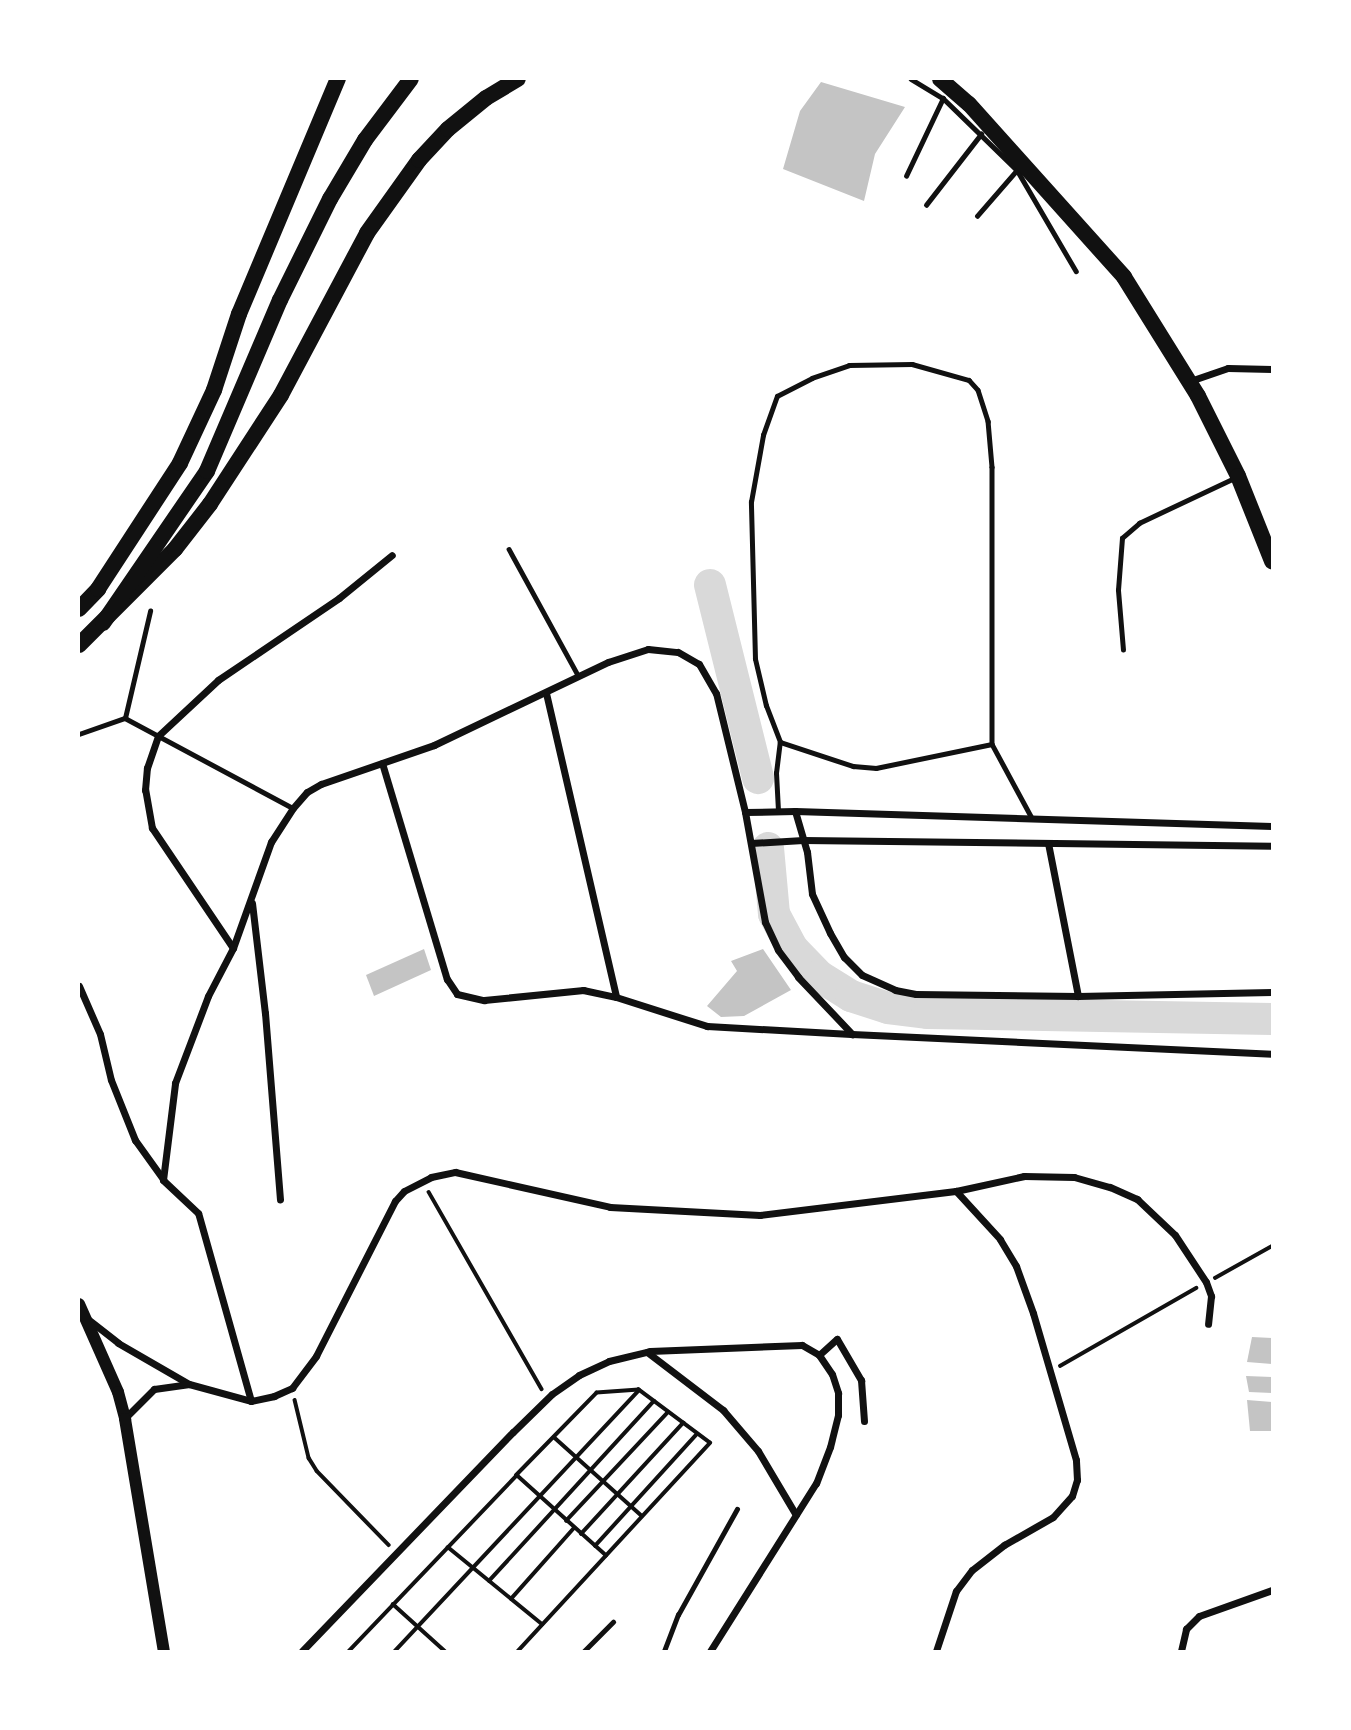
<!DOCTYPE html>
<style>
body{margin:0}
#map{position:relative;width:1351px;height:1730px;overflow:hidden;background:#fff;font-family:"Archivo Narrow",sans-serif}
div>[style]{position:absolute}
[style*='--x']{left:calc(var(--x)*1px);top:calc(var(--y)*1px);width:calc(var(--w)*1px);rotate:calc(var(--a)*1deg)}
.river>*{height:32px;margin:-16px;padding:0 16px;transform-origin:16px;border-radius:16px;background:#d9d9d9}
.building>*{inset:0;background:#c4c4c4}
.path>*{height:3.5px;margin:-1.75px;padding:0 1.75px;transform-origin:1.75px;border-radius:1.75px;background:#111}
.service>*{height:4.5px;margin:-2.25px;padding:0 2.25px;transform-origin:2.25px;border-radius:2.25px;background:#111}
.minor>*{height:7px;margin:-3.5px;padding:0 3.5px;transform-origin:3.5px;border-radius:3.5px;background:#111}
.tertiary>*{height:12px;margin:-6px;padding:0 6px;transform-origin:6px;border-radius:6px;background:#111}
.primary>*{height:16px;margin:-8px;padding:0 8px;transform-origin:8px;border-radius:8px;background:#111}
.trunk>*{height:16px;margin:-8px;padding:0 8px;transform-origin:8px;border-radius:8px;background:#111}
span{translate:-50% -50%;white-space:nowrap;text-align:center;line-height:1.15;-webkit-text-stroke:5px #fff;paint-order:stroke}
.frame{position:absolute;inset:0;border:80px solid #fff;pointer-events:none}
</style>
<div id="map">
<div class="river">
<i style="--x:710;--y:585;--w:199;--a:76"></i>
<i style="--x:768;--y:848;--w:66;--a:84.8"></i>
<i style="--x:774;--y:914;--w:38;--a:62"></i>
<i style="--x:792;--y:948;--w:39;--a:46"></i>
<i style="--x:819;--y:976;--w:38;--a:32"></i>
<i style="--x:851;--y:996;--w:39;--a:18"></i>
<i style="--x:888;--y:1008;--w:39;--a:7"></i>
<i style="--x:927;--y:1013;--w:345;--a:1"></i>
</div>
<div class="building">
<i style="clip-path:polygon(821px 82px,905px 107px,875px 154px,864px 201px,783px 169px,800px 111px)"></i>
<i style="clip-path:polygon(424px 949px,431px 970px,374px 996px,366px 975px)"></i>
<i style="clip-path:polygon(763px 949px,791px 990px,744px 1016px,721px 1017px,707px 1006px,737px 971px,731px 961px)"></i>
<i style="clip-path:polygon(1252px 1337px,1272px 1338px,1272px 1364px,1247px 1362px)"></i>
<i style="clip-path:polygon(1246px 1376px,1272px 1377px,1272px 1393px,1249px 1392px)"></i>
<i style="clip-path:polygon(1247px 1400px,1272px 1402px,1272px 1431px,1250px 1431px)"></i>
</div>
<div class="path">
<i style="--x:429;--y:1192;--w:227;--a:60.2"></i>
<i style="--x:1215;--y:1278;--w:65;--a:-29.3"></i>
<i style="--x:1060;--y:1366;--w:157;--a:-29.8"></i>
<i style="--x:295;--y:1400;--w:60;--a:76.4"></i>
<i style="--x:309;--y:1458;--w:15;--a:58"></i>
<i style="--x:317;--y:1471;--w:103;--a:45.8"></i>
<i style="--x:554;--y:1437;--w:118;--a:41.9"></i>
<i style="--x:566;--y:1521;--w:149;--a:-46.9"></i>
<i style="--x:581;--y:1534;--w:151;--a:-47.4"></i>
<i style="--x:595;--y:1546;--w:151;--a:-47.7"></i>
<i style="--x:448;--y:1547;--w:122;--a:39.3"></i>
<i style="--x:489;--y:1581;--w:244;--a:-47.5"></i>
<i style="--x:511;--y:1599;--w:95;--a:-48.4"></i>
<i style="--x:393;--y:1604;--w:70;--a:42.1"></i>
<i style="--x:349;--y:1651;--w:243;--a:-46.3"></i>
<i style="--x:395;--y:1651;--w:357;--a:-46.9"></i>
<i style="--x:518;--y:1651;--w:283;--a:-47.3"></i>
<i style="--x:710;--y:1443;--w:89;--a:-143.3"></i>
<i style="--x:639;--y:1390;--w:42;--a:175.9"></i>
<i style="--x:597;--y:1393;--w:115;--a:134.3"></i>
<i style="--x:517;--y:1475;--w:120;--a:42"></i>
</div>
<div class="service">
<i style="--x:911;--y:79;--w:37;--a:31"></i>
<i style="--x:943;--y:98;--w:103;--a:44.2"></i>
<i style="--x:1017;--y:170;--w:117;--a:59.7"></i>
<i style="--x:906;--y:176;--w:86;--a:-64.6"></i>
<i style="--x:926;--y:205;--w:90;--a:-52.2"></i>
<i style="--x:977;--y:216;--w:61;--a:-49"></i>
<i style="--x:509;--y:549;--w:144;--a:61.3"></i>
<i style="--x:1123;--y:650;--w:60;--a:-94.8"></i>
<i style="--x:1118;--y:590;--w:52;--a:-85.6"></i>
<i style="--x:1122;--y:538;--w:23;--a:-41"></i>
<i style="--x:1139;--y:523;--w:105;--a:-25.3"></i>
<i style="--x:125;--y:718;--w:191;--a:28.2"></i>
<i style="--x:125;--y:718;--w:110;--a:-76.8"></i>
<i style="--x:79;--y:734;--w:49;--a:-19.2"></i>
<i style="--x:780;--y:742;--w:77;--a:18.2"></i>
<i style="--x:853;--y:766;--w:23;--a:5"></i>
<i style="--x:876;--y:768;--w:118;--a:-11.7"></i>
<i style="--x:778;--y:811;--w:38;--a:-93"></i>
<i style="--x:776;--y:773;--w:31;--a:-83"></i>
<i style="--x:780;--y:742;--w:39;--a:-111"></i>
<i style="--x:766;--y:706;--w:48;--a:-103.2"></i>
<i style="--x:755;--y:659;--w:157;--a:-91.5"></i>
<i style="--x:751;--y:502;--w:68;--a:-79.8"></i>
<i style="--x:763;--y:435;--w:41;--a:-70.3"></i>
<i style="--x:777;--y:396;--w:39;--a:-27"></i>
<i style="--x:812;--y:378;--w:39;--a:-19"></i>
<i style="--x:849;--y:365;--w:63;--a:-0.9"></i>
<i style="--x:912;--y:364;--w:59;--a:15.7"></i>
<i style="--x:969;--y:380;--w:13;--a:48"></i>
<i style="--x:978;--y:390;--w:33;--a:72"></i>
<i style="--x:988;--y:421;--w:46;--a:85"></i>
<i style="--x:992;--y:467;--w:277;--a:90"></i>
<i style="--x:992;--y:744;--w:84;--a:61.6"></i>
<i style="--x:584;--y:1651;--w:41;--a:-45"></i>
<i style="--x:664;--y:1651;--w:39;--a:-69"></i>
<i style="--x:678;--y:1615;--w:121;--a:-60.9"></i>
</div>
<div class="minor">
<i style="--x:1190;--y:381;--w:40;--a:-18.9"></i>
<i style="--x:1228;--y:368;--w:44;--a:1.3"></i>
<i style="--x:546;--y:693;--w:312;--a:77"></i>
<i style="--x:382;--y:763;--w:226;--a:73.3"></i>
<i style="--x:447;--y:979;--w:18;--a:56"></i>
<i style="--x:457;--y:994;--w:28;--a:13"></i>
<i style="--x:484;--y:1000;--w:100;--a:-5.8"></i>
<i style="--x:583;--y:990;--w:34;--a:12"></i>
<i style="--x:616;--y:997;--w:96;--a:17.7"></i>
<i style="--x:707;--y:1026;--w:144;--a:3.2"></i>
<i style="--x:795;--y:811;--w:43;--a:73.7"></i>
<i style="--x:807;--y:852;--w:42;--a:83.2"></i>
<i style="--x:812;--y:894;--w:43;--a:65.2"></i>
<i style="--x:830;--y:933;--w:28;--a:60"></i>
<i style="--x:844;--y:957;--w:25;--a:45"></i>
<i style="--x:862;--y:975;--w:36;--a:24"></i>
<i style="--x:895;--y:990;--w:21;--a:11"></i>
<i style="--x:916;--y:994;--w:162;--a:0.7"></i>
<i style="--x:1078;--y:996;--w:194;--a:-1.2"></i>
<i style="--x:745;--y:812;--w:50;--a:-1.1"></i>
<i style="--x:795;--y:811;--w:477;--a:1.8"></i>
<i style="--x:751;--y:843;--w:52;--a:-3.3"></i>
<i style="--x:803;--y:840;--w:469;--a:0.7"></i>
<i style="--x:1048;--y:843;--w:156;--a:78.9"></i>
<i style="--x:252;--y:903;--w:111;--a:83.3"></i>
<i style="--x:265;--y:1013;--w:187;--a:85.4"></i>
<i style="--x:233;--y:948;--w:145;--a:-124"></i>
<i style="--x:152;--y:828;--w:39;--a:-100"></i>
<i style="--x:145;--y:790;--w:22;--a:-85"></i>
<i style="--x:147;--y:768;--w:34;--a:-71"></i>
<i style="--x:158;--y:736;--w:82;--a:-43"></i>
<i style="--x:218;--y:680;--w:146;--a:-34.1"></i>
<i style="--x:339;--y:598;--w:68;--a:-39.1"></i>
<i style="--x:79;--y:986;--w:52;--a:66.4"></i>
<i style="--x:100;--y:1034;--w:47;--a:76.6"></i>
<i style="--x:111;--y:1080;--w:65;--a:68.2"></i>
<i style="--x:135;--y:1140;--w:48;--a:54.3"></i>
<i style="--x:89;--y:1320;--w:37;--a:38"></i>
<i style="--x:118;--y:1343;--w:82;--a:30"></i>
<i style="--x:189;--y:1384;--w:64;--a:15.3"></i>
<i style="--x:251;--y:1401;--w:24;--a:-12"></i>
<i style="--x:274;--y:1396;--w:20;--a:-24"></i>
<i style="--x:292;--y:1388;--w:40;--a:-53"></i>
<i style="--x:316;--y:1356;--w:174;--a:-63"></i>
<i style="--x:395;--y:1201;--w:13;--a:-48"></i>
<i style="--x:404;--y:1191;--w:30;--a:-27"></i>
<i style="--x:431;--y:1177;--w:25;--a:-12"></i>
<i style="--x:455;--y:1172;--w:159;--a:12.7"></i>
<i style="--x:610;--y:1207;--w:150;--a:3.1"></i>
<i style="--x:760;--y:1215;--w:197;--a:-7"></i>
<i style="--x:956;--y:1191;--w:70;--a:-12.4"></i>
<i style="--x:1024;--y:1176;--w:50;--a:1.1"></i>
<i style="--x:1074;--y:1177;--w:37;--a:16"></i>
<i style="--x:1110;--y:1187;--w:30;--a:24"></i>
<i style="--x:1137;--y:1199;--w:52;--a:43.5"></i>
<i style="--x:1175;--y:1235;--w:56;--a:56.6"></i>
<i style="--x:1206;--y:1282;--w:15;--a:70"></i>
<i style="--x:1211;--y:1296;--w:28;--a:96"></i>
<i style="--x:647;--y:1352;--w:96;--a:37.3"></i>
<i style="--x:723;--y:1410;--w:54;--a:49.5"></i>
<i style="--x:758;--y:1451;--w:74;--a:59.3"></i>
<i style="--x:819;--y:1355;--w:24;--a:-42"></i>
<i style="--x:837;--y:1339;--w:48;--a:59.7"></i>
<i style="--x:861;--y:1380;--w:41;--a:85.8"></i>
<i style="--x:251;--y:1401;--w:195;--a:-105.7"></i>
<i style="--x:198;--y:1213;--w:48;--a:-136.7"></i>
<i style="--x:163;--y:1180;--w:98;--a:-82.9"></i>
<i style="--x:175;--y:1083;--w:93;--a:-69.2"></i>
<i style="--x:208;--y:996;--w:54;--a:-62.5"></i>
<i style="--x:233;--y:948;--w:113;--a:-70.3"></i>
<i style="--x:271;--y:842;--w:40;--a:-57.1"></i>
<i style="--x:293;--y:808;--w:21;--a:-49"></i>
<i style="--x:307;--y:792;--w:16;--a:-30"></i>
<i style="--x:321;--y:784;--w:120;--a:-19"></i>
<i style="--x:434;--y:745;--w:193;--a:-25.5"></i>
<i style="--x:608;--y:662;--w:42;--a:-18"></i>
<i style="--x:648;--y:649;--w:30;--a:6"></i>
<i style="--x:678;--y:652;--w:24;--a:30"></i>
<i style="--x:699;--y:664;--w:34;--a:60"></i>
<i style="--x:716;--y:693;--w:122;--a:76.3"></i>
<i style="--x:745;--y:812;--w:112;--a:79.7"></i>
<i style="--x:765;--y:922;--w:31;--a:65"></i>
<i style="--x:778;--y:950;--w:34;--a:53"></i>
<i style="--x:798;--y:977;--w:79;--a:46.5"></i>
<i style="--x:852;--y:1034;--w:420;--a:2.7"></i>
<i style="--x:125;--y:1418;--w:41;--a:-45"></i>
<i style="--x:154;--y:1389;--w:34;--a:-8"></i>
<i style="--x:302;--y:1651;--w:304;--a:-46.1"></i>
<i style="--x:513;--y:1432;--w:54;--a:-44.3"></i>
<i style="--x:552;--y:1394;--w:33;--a:-35"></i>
<i style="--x:579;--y:1375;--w:33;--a:-25"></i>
<i style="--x:609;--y:1361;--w:42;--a:-13.7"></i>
<i style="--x:650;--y:1351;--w:152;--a:-2.3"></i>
<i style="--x:802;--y:1345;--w:20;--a:30"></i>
<i style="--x:819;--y:1355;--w:23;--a:56"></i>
<i style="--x:832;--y:1374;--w:20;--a:72"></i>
<i style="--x:838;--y:1393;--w:22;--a:90"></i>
<i style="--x:838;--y:1415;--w:33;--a:104"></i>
<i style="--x:830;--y:1447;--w:39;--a:111"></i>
<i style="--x:816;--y:1483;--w:199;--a:122.2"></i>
<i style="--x:936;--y:1651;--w:63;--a:-71.6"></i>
<i style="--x:956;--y:1591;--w:26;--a:-53"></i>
<i style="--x:972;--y:1570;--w:41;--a:-38"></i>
<i style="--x:1004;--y:1545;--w:56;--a:-29.7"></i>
<i style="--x:1053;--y:1517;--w:28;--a:-48"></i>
<i style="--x:1072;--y:1496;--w:17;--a:-73"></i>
<i style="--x:1077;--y:1480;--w:20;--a:-93"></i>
<i style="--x:1076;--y:1460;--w:153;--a:-106.3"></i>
<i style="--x:1033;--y:1313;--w:50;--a:-109.9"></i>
<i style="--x:1016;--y:1266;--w:31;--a:-121"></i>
<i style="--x:1000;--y:1239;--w:65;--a:-132.5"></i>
<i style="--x:1181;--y:1651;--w:23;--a:-77"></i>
<i style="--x:1186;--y:1629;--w:18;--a:-45"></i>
<i style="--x:1199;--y:1616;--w:77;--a:-19.6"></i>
</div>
<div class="tertiary">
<i style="--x:79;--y:1304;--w:96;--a:66.1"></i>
<i style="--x:118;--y:1392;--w:28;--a:75"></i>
<i style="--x:125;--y:1419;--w:235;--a:80.5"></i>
</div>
<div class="primary">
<i style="--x:940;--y:79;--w:38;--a:41"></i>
<i style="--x:969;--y:104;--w:232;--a:48.1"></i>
<i style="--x:1124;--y:277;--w:140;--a:58.1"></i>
<i style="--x:1198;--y:396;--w:89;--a:63.4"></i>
<i style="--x:1238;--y:476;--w:92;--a:68.2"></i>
<i style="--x:79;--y:609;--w:28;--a:-46"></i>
<i style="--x:98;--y:589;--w:150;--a:-56.9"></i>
<i style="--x:180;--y:463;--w:81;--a:-65"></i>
<i style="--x:214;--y:390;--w:80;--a:-71.8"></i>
<i style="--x:239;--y:314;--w:255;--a:-67.2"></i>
<i style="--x:79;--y:645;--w:136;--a:-45"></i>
<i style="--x:175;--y:549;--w:57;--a:-52.1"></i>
<i style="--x:210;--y:504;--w:130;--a:-56.9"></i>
<i style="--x:281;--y:395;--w:183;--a:-62"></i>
<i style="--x:367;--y:233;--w:90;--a:-54.5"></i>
<i style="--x:419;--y:160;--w:42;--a:-46.9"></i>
<i style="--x:448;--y:129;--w:49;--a:-39.2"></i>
<i style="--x:486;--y:98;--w:37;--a:-31"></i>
</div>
<div class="trunk">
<i style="--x:103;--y:623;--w:184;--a:-55.6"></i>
<i style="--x:207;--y:471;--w:186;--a:-66.9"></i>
<i style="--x:280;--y:300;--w:113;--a:-63.7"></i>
<i style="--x:330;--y:199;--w:69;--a:-59.3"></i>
<i style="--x:365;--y:140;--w:76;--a:-53"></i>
</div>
<div class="frame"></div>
</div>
